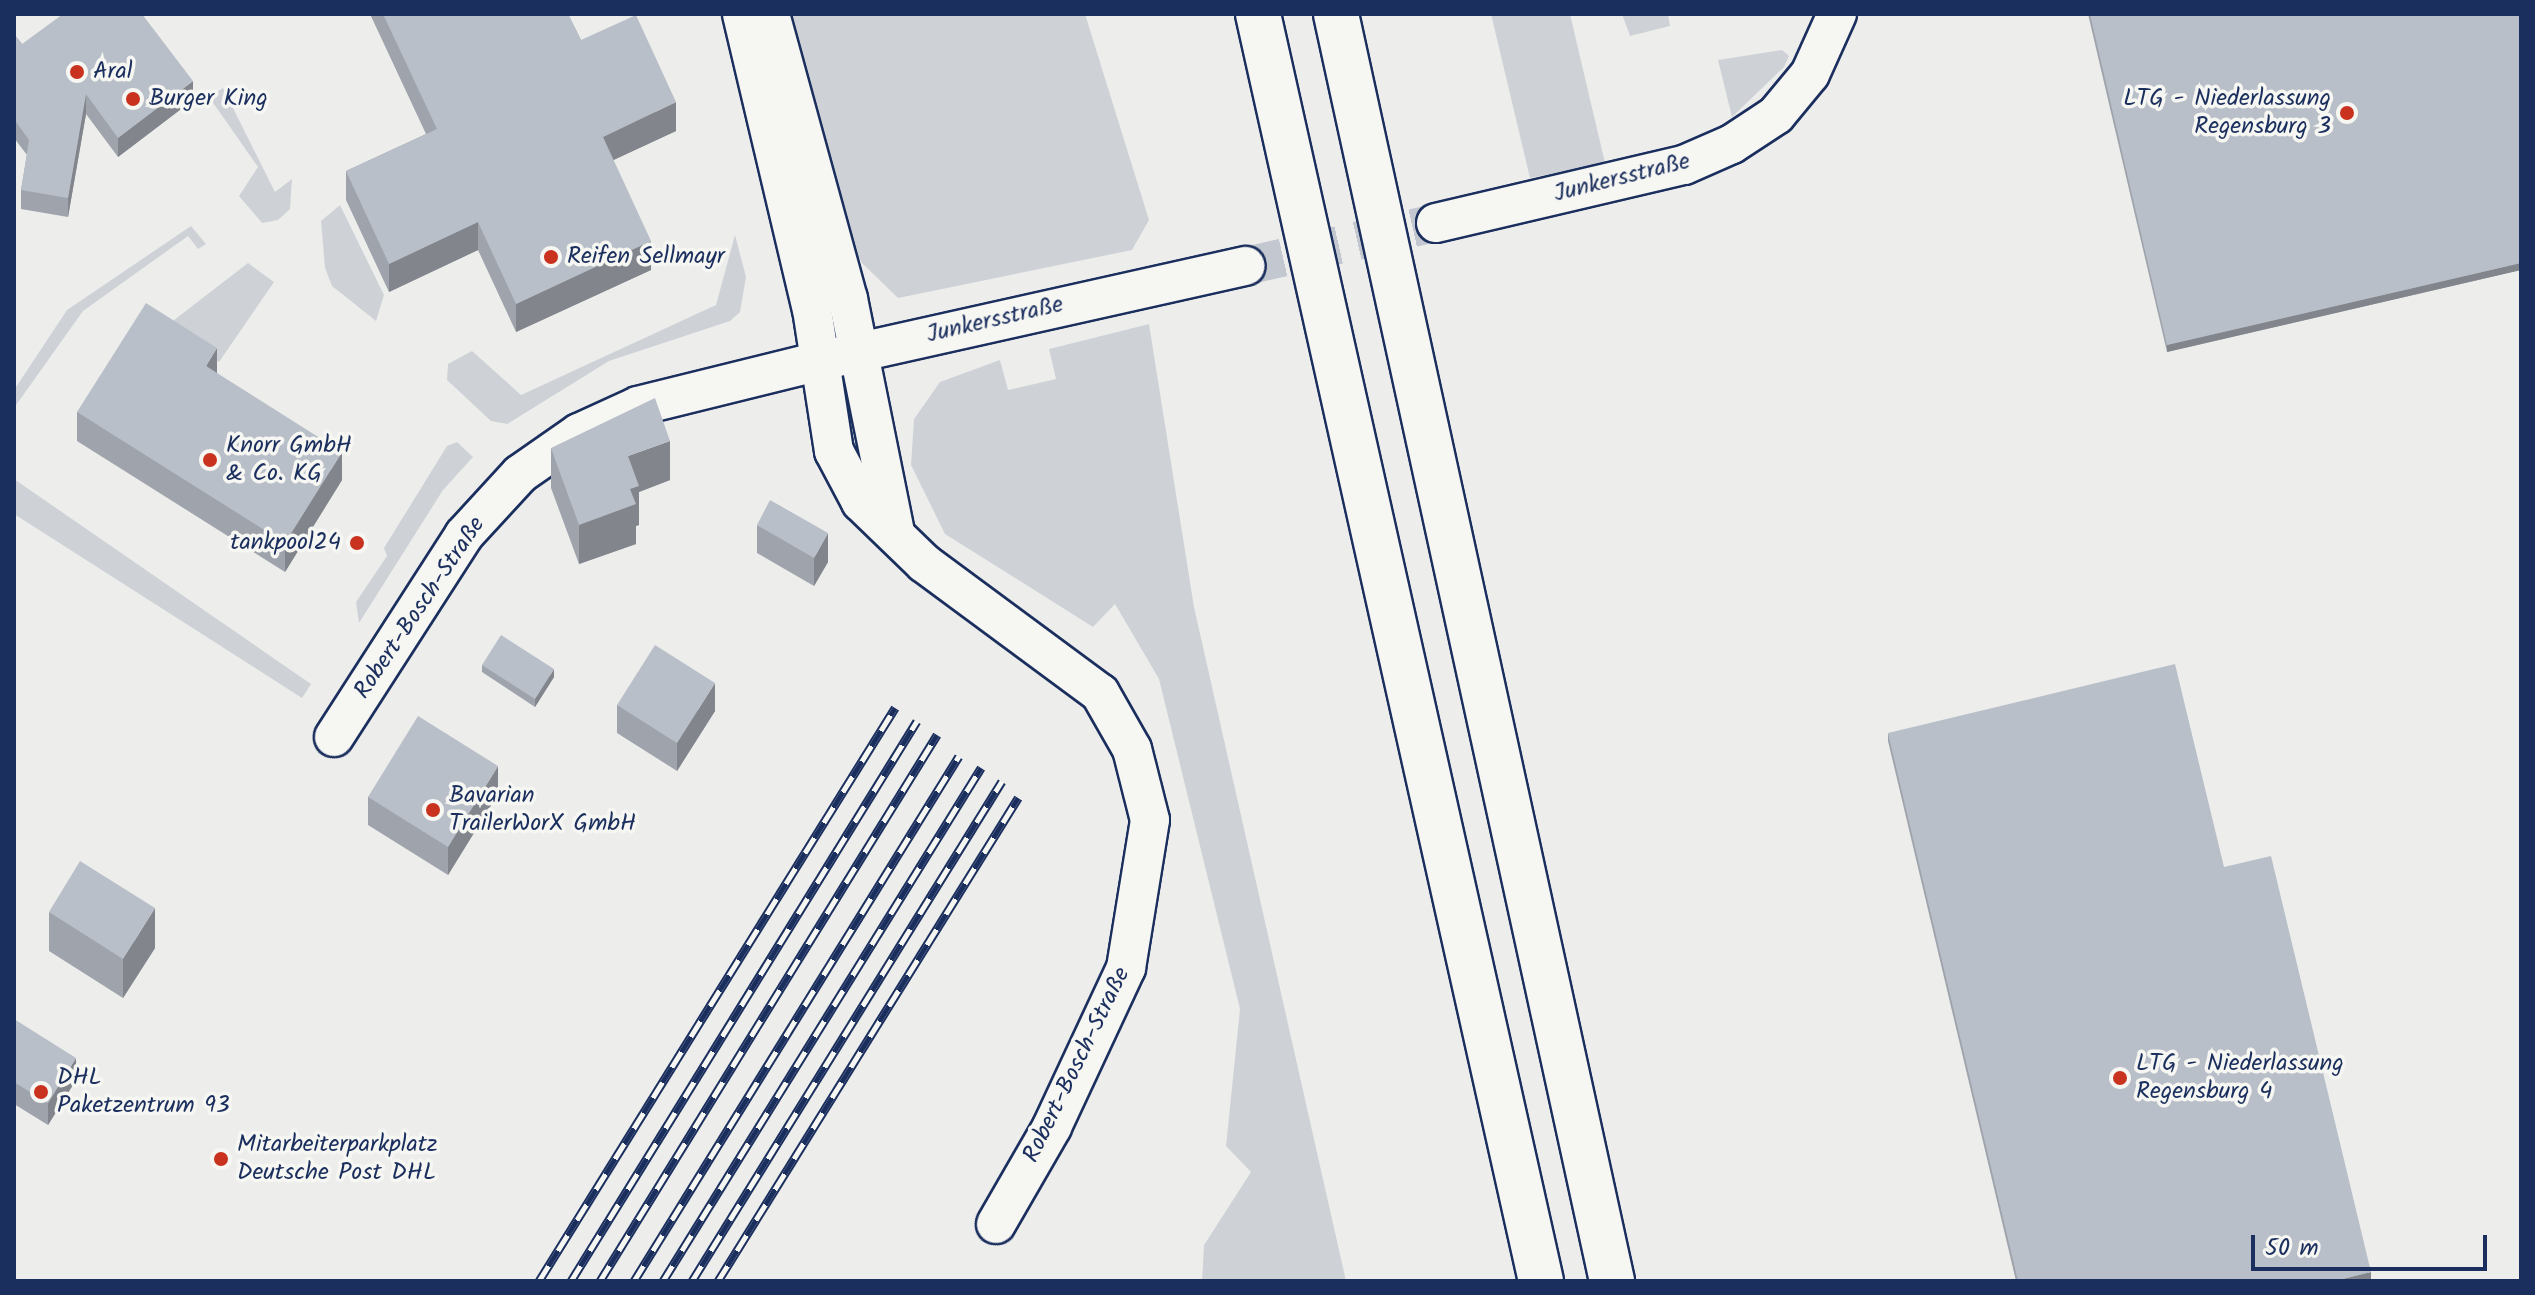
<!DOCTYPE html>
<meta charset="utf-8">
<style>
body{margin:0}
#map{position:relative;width:2535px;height:1295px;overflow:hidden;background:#edeeec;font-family:Kalam,sans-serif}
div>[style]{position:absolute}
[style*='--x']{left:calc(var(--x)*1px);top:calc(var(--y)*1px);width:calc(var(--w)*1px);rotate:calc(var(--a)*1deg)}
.green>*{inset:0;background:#ced2d7}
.minor-tunnel>*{height:38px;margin-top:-19px;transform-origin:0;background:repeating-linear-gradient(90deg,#c3c8d0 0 38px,transparent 0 57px)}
.roads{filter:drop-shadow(2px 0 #1b2f5e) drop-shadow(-2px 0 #1b2f5e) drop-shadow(0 2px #1b2f5e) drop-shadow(0 -2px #1b2f5e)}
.minor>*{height:38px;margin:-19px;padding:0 19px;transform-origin:19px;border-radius:19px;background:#f6f6f2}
.motorway>*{height:44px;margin:-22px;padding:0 22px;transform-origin:22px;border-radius:22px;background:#f6f6f2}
.rail>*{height:9px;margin-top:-4.5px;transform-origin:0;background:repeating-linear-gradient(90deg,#f6f6f2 0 18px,#1b2f5e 0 36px);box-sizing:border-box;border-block:2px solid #1b2f5e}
.wall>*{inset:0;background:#9fa4ac}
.shaded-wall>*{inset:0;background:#82868c}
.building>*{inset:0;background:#b9bfc8}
.dots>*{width:22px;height:22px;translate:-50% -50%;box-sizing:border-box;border:4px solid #f6f6f2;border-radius:50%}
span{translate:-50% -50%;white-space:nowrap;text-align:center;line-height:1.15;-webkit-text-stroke:7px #f6f6f2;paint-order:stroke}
.poi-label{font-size:24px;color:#1b2f5e}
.left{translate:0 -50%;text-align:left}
.right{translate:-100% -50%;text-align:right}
.street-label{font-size:24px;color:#1b2f5e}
.frame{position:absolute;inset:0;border:16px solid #1b2f5e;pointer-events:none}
.scale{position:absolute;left:2251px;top:1235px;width:236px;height:36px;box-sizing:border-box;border:4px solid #1b2f5e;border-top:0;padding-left:10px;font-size:24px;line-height:28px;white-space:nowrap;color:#1b2f5e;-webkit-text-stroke:6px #f6f6f2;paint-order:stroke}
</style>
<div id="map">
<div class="green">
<i style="clip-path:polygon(787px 14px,1085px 14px,1149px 220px,1132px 250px,898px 298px,862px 263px,841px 224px)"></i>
<i style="clip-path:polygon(1491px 14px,1570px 14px,1605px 163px,1530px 178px)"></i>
<i style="clip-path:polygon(1622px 14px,1668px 14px,1670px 26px,1630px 36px)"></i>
<i style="clip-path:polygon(1782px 50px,1789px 56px,1784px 67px,1732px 117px,1718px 60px)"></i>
<i style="clip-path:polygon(223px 88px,275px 192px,292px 179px,290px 209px,278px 220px,262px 223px,239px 196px,258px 167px,209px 97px)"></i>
<i style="clip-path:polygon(340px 205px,384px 295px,376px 321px,332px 286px,325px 268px,321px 221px)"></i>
<i style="clip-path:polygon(191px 226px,206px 244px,198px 249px,188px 236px,83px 311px,14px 408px,14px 390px,67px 310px)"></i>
<i style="clip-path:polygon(735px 235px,746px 277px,740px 312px,730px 321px,609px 361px,507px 424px,491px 421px,447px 380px,448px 364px,472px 351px,521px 395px,716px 305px)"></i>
<i style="clip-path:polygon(248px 263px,274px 282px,219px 362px,165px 327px)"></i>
<i style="clip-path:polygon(1149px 324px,1194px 607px,1346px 1281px,1202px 1281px,1204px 1245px,1251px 1172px,1226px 1146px,1240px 1009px,1159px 679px,1115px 604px,1093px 627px,945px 534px,911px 465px,914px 419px,940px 382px,1000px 360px,1008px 390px,1056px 379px,1049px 349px)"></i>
<i style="clip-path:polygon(457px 442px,473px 457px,443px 490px,359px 623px,356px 602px,387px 556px,384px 548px,447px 446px)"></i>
<i style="clip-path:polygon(14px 479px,311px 684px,302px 698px,14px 514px)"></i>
</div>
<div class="minor-tunnel">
<i style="--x:1246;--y:266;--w:195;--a:-12.8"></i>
</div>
<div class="roads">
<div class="minor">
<i style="--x:742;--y:14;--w:303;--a:76.7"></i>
<i style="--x:812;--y:309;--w:144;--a:81.2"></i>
<i style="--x:834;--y:451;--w:58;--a:62.1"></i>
<i style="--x:861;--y:502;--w:88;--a:44.1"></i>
<i style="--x:924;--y:563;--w:219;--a:36.5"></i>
<i style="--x:1100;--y:693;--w:64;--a:60.3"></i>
<i style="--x:1132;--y:749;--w:73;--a:75.8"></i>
<i style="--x:1150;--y:820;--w:150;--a:99.2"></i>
<i style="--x:1126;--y:968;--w:175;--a:115"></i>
<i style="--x:1052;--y:1127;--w:112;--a:120"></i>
<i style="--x:770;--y:14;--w:295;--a:74.7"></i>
<i style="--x:848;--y:299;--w:238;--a:78.6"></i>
<i style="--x:1436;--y:223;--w:255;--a:-13.2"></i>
<i style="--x:1684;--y:165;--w:52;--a:-23.6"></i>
<i style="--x:1732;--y:144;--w:53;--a:-33.4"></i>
<i style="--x:1776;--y:115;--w:53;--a:-50.3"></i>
<i style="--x:1810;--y:74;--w:66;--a:-65.8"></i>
<i style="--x:334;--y:737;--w:240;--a:-57.2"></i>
<i style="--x:464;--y:535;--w:83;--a:-47.4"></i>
<i style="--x:520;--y:474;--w:72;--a:-34.8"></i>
<i style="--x:579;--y:433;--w:65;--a:-24.6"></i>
<i style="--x:638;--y:406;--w:187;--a:-13.9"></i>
<i style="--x:820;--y:361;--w:436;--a:-12.6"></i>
</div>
<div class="motorway">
<i style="--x:1258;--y:14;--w:1298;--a:77.41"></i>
<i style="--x:1336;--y:14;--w:1297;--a:77.71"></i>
</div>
</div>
<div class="rail">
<i style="--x:539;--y:1281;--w:675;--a:-58.15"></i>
<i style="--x:571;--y:1281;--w:658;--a:-58.29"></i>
<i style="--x:600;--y:1281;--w:642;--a:-58.32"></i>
<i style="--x:634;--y:1281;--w:617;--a:-58.24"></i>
<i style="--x:663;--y:1281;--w:604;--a:-58.21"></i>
<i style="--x:692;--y:1281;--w:588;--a:-58.2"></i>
<i style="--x:718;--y:1281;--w:569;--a:-58.15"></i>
</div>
<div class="wall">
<i style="clip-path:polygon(370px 14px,568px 14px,581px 40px,676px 131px,613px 160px,651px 270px,516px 332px,478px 250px,389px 292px,346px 200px,346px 171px,426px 134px)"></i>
<i style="clip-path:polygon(2088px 14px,2520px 14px,2521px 19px,2521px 270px,2167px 352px)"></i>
<i style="clip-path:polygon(14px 34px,22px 44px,193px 100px,118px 157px,86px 114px,68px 217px,21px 209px,21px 190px,27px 155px,14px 138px)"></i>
<i style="clip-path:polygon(217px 373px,342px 480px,285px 572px,77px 441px,77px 412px)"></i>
<i style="clip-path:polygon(551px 448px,670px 480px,639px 492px,639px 525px,636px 526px,636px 544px,579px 564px,551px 488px)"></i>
<i style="clip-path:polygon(757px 525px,828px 562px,814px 586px,757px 553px)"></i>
<i style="clip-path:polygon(482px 665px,554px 677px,535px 707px,482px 672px)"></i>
<i style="clip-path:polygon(617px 705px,715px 711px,677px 771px,617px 733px)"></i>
<i style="clip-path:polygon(1888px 733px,2224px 867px,2371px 1280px,2367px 1281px,2016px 1281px,1888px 741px)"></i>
<i style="clip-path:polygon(498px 794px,448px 875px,368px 825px,368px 797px)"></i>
<i style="clip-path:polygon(49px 912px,155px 948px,123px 998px,49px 951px)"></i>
<i style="clip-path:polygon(14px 1019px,76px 1080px,48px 1125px,14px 1104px)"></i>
</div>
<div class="shaded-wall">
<i style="clip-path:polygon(193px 81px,193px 100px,118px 157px,118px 138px)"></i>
<i style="clip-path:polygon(86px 94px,86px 114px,68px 217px,68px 198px)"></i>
<i style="clip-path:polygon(676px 102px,676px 131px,603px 165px,603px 137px)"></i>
<i style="clip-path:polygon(478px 222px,478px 250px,389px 292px,389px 264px)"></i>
<i style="clip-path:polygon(651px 241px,651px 270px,516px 332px,516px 304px)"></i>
<i style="clip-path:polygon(2521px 263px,2521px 270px,2167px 352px,2167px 345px)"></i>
<i style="clip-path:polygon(217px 348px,217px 376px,206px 366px)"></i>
<i style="clip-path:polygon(670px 441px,670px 480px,639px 492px,639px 525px,636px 526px,636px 544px,579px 564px,579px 525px,628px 456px)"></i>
<i style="clip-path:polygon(342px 452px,342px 480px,285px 572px,285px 543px)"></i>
<i style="clip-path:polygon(828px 533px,828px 562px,814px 586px,814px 558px)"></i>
<i style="clip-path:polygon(554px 669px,554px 677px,535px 707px,535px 699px)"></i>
<i style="clip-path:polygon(715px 683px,715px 711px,677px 771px,677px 743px)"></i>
<i style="clip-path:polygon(498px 766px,498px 794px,448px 875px,448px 847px)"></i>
<i style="clip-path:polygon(155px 908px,155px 948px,123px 998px,123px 959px)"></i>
<i style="clip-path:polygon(76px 1058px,76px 1080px,48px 1125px,48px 1103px)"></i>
<i style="clip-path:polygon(2371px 1272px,2371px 1280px,2367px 1281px,2335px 1281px)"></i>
</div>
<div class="building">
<i style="clip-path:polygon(63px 14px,142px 14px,193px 81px,118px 138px,86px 94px,68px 198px,21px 190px,29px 140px,14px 119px,14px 34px,22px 44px)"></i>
<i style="clip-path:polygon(383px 14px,568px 14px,581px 40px,636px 15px,676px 102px,603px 137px,651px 241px,516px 304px,478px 222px,389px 264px,346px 171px,437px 129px)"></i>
<i style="clip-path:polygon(2090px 14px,2520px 14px,2521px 19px,2521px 263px,2167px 345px)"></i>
<i style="clip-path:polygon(146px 303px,217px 348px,206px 366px,342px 452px,285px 543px,77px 412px)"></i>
<i style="clip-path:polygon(655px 398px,670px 441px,628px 456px,639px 486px,630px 489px,636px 504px,579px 525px,551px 448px)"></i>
<i style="clip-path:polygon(770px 500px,828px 533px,814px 558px,757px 525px)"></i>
<i style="clip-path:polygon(501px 635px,554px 669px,535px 699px,482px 665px)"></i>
<i style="clip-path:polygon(655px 645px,715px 683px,677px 743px,617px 705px)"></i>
<i style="clip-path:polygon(2175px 664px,2224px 867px,2271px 856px,2371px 1272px,2335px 1281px,2018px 1281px,1888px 733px)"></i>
<i style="clip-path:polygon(418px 716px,498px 766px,448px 847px,368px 797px)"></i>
<i style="clip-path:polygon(80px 861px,155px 908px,123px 959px,49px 912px)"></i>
<i style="clip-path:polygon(14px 1019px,76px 1058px,48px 1103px,14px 1082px)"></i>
</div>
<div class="dots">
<i style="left:77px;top:72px;background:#c8321e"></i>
<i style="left:133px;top:99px;background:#c8321e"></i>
<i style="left:2347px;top:113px;background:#c8321e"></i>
<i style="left:551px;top:257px;background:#c8321e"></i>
<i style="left:210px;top:460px;background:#c8321e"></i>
<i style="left:357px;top:543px;background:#c8321e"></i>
<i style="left:433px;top:810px;background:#c8321e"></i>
<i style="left:2120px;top:1078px;background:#c8321e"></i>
<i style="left:41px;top:1092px;background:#c8321e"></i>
<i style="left:221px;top:1159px;background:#c8321e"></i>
</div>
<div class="poi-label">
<span class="left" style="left:93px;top:72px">Aral</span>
<span class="left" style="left:149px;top:99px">Burger King</span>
<span class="right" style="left:2331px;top:113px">LTG - Niederlassung<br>Regensburg 3</span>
<span class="left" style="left:567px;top:257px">Reifen Sellmayr</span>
<span class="left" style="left:226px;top:460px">Knorr GmbH<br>&amp; Co. KG</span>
<span class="right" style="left:341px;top:543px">tankpool24</span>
<span class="left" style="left:449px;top:810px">Bavarian<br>TrailerWorX GmbH</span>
<span class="left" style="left:2136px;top:1078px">LTG - Niederlassung<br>Regensburg 4</span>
<span class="left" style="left:57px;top:1092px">DHL<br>Paketzentrum 93</span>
<span class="left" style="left:237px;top:1159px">Mitarbeiterparkplatz<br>Deutsche Post DHL</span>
</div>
<div class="street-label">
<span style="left:1622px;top:178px;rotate:-14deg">Junkersstraße</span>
<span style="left:995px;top:320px;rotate:-13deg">Junkersstraße</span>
<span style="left:420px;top:608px;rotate:-56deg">Robert-Bosch-Straße</span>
<span style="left:1077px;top:1065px;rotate:-64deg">Robert-Bosch-Straße</span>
</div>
<div class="frame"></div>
<div class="scale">50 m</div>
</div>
